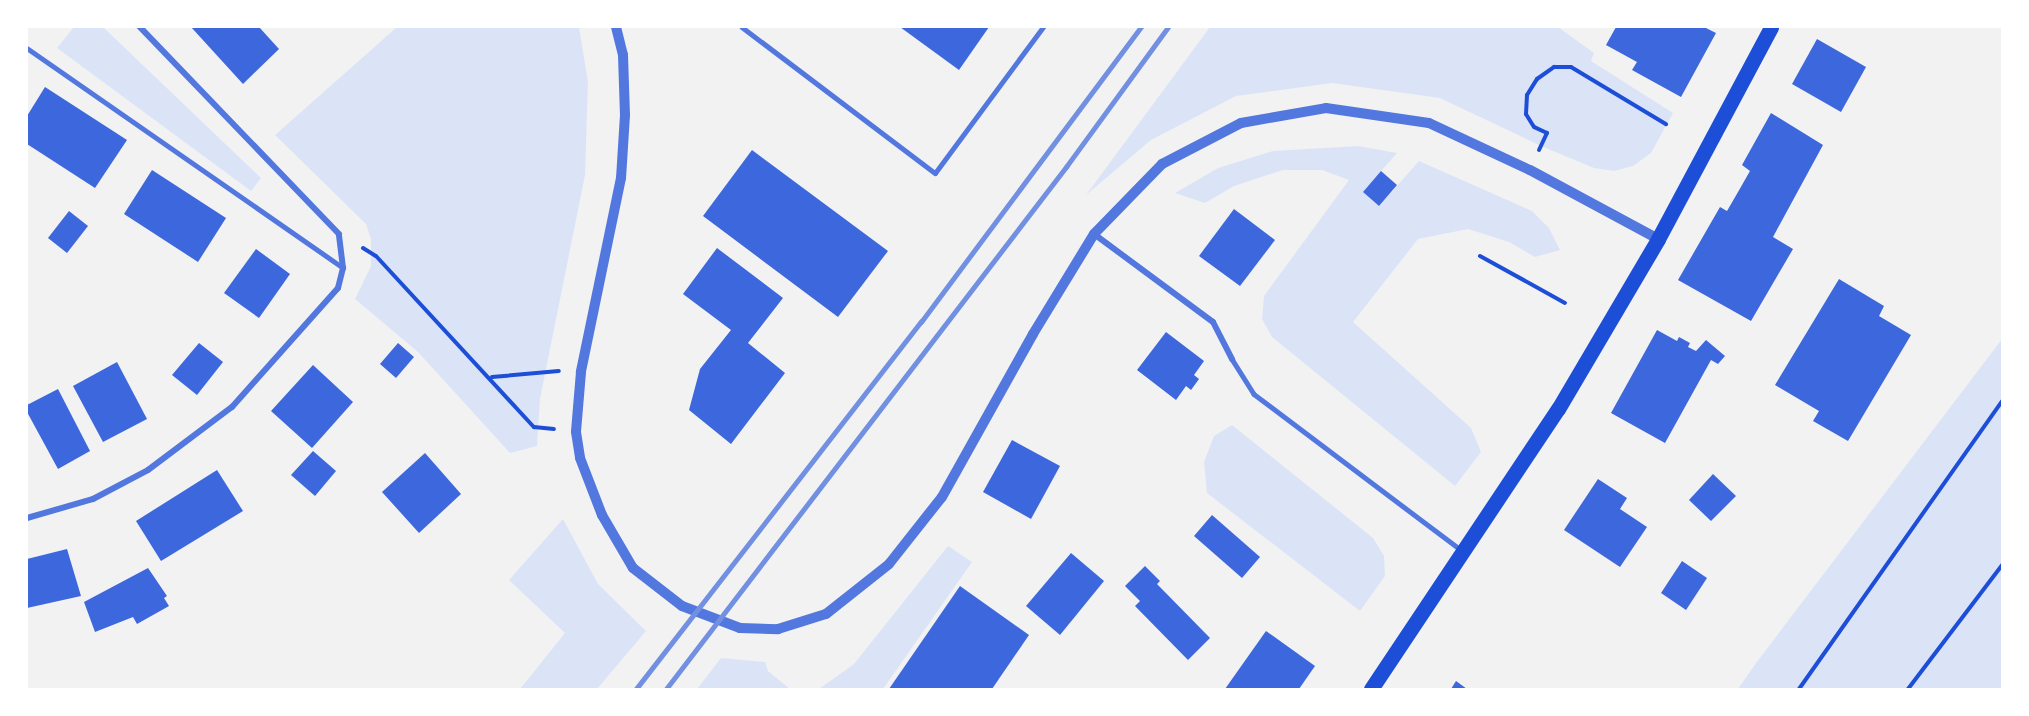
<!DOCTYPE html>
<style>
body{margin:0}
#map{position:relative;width:2029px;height:716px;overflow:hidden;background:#f2f2f2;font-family:"Work Sans",sans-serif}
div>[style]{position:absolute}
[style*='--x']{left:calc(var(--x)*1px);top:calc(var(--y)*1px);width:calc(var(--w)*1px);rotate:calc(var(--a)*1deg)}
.green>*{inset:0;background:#dbe4f7}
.building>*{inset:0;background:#3d67dc}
.path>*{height:4px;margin:-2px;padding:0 2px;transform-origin:2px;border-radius:2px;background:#1d4ed8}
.service>*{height:4.5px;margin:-2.25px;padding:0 2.25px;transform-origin:2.25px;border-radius:2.25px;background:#5277de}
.minor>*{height:6px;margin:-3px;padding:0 3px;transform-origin:3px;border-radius:3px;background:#5277de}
.tertiary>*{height:10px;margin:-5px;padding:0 5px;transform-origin:5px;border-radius:5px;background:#5277de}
.primary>*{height:15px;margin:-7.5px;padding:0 7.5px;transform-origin:7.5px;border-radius:7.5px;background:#1d4ed8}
.rail>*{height:4.5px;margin:-2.25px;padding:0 2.25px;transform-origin:2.25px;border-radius:2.25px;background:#7290e2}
span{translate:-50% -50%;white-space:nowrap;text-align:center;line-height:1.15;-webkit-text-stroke:5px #fff;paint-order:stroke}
.frame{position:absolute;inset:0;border:28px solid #fff;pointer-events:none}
</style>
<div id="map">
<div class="green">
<i style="clip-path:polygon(74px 27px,103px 27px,261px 178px,251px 191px,57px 48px)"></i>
<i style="clip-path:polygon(397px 27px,579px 27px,588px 82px,585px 175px,540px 399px,537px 446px,510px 453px,418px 352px,355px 299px,371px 266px,371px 239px,366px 224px,275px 135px)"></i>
<i style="clip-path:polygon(1210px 27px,1558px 27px,1594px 53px,1591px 61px,1673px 113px,1651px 153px,1633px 166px,1614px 171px,1594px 168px,1541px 146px,1440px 98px,1332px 83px,1236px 96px,1151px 140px,1086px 195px)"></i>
<i style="clip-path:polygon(1358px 146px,1397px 153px,1363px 192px,1379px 206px,1419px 161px,1532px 211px,1549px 228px,1560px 250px,1535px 257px,1509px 242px,1468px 229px,1418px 239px,1353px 322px,1471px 428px,1481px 452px,1455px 486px,1272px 337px,1262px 319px,1264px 296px,1349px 180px,1322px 170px,1283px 170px,1234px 186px,1205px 203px,1175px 193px,1218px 168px,1273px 151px)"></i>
<i style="clip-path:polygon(2002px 339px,2002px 689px,1738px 689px,1756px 663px)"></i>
<i style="clip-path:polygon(1232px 425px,1373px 538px,1384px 556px,1385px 576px,1360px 611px,1207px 493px,1204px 462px,1214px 436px)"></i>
<i style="clip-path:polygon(563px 519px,598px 584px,646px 631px,597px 689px,520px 689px,565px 633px,509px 580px)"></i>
<i style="clip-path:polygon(948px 546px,972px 562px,883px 689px,819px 689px,854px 664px)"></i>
<i style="clip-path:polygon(721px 658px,765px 662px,768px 671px,790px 689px,697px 689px)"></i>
</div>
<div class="building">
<i style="clip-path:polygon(191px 27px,259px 27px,279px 49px,243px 84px)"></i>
<i style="clip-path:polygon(900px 27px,989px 27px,959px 70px)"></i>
<i style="clip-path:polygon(1616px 27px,1704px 27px,1716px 33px,1681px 97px,1632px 70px,1637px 62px,1606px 45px)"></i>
<i style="clip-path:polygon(1817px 39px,1866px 67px,1841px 112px,1792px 84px)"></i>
<i style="clip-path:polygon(45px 87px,127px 140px,95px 188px,27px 144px,27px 116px)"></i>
<i style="clip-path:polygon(1771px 113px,1823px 145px,1773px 237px,1793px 249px,1751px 321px,1678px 280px,1720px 207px,1727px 211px,1738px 192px,1750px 171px,1742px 165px)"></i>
<i style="clip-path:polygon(752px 150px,888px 251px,838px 317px,703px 216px)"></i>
<i style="clip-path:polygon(152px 170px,226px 218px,198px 262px,124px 214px)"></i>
<i style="clip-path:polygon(1381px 171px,1397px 185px,1379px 206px,1363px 192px)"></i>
<i style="clip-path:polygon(1234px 209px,1275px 240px,1240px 286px,1199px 256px)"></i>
<i style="clip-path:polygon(69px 211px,88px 226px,67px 253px,48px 238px)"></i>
<i style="clip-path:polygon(717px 248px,783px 298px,748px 343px,785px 373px,731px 444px,689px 410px,700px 369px,731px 330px,683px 294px)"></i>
<i style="clip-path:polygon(256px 249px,290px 274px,259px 318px,224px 293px)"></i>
<i style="clip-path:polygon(1839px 279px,1884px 306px,1879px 316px,1911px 335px,1848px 441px,1813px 421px,1819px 411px,1775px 385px)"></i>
<i style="clip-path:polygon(1657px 330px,1677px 341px,1679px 337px,1690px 343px,1688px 347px,1696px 351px,1706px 340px,1725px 356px,1718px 364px,1711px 360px,1665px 443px,1611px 413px)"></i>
<i style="clip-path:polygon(1166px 332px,1204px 361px,1194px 375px,1199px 379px,1191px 390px,1186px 386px,1176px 400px,1137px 370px)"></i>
<i style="clip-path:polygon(199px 343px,223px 362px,197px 395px,172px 375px)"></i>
<i style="clip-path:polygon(398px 343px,414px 357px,396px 378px,380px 364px)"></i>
<i style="clip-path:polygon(117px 362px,147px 419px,103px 442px,73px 386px)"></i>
<i style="clip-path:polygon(313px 365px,353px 402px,312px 448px,271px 411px)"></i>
<i style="clip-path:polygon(58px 389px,90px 451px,58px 469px,27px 412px,27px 405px)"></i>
<i style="clip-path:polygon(1012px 440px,1060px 466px,1031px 519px,983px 492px)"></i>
<i style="clip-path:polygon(313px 451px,336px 471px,315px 496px,291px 475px)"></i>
<i style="clip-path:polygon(425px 453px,461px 494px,419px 533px,382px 492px)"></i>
<i style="clip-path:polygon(217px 470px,243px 511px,161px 561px,136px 521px)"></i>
<i style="clip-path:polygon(1713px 474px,1736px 496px,1711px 521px,1689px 500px)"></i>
<i style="clip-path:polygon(1598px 479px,1627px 498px,1620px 509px,1647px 527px,1620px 567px,1564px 530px)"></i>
<i style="clip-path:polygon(1212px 515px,1260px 557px,1242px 578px,1194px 536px)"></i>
<i style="clip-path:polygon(67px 549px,81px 596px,27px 608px,27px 559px)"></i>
<i style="clip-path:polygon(1071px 553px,1104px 581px,1060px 635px,1026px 606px)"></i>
<i style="clip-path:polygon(1682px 561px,1707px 578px,1686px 610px,1661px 593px)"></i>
<i style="clip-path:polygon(1145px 566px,1160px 581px,1157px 584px,1210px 638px,1188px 660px,1135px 606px,1140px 601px,1125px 586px)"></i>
<i style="clip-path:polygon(148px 568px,167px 596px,164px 598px,169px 606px,137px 624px,133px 617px,95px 632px,84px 602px)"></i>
<i style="clip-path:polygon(960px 586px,1029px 635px,992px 689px,889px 689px)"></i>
<i style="clip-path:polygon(1266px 631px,1315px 666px,1299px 689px,1225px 689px)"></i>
<i style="clip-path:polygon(1456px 681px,1467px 689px,1451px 689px)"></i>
</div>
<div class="path">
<i style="--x:1539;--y:150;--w:19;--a:-65"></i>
<i style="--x:1547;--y:133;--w:14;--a:-155"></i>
<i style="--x:1534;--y:127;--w:15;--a:-122"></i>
<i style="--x:1526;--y:114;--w:19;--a:-87"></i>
<i style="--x:1527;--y:95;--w:19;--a:-58"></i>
<i style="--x:1537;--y:79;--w:21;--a:-35"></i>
<i style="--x:1554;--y:67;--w:17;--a:0"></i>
<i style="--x:1571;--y:67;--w:111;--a:31"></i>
<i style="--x:363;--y:248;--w:15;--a:32"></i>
<i style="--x:376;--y:256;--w:233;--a:47.3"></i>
<i style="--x:534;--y:427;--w:20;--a:6"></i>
<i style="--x:1480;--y:256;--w:97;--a:28.9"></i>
<i style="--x:492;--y:377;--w:67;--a:-5.1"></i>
<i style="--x:1799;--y:689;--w:352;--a:-54.8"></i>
<i style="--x:1908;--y:689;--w:156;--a:-52.8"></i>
</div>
<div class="service">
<i style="--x:742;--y:27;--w:242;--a:37.1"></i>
<i style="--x:935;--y:173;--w:182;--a:-53.5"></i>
<i style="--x:27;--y:48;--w:385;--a:34.8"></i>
<i style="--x:1232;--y:359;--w:41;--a:57.8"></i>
<i style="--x:1254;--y:394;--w:259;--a:37"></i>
</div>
<div class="minor">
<i style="--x:1094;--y:234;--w:148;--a:36.5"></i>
<i style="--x:1213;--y:322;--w:42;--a:62.8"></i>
<i style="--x:27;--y:518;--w:69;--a:-16.1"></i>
<i style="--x:93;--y:499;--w:62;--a:-27.8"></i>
<i style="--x:148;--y:470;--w:105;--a:-36.9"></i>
<i style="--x:232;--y:407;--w:159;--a:-48.3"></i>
<i style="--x:338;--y:288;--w:21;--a:-76"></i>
<i style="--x:343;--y:268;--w:34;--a:-97"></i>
<i style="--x:339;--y:234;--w:287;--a:-133.9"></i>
</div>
<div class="tertiary">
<i style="--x:616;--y:27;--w:29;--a:76"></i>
<i style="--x:623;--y:55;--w:60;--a:88.1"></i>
<i style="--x:625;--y:115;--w:63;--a:93.6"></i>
<i style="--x:621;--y:178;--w:198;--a:101.7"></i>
<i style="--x:581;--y:372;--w:60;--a:94.8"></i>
<i style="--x:576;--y:432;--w:26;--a:81"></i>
<i style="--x:580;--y:458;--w:61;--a:68.9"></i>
<i style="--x:602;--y:515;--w:61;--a:59.7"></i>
<i style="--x:633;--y:568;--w:62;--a:37.8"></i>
<i style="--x:682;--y:606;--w:62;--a:20.8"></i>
<i style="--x:740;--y:628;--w:38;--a:2"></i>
<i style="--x:778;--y:629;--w:50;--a:-17.4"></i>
<i style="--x:826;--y:614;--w:80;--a:-38.4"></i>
<i style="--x:889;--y:564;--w:85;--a:-51.7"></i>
<i style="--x:942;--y:497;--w:187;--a:-60.8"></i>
<i style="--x:1033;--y:334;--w:117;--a:-58.6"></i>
<i style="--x:1094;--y:234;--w:98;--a:-45.8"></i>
<i style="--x:1162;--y:164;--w:89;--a:-27.4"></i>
<i style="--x:1241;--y:123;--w:86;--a:-10"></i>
<i style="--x:1326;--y:108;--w:104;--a:8.3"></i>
<i style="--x:1429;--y:123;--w:111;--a:25"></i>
<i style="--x:1530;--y:170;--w:145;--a:28.3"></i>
</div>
<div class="primary">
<i style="--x:1371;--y:689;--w:337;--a:-56.3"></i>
<i style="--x:1558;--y:409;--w:197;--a:-59.5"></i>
<i style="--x:1658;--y:239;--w:240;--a:-61.9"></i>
</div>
<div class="rail">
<i style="--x:636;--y:689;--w:465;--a:-52.2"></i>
<i style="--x:921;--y:322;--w:368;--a:-53.3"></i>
<i style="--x:666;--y:689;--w:658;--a:-52.54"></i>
<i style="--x:1066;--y:167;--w:173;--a:-53.9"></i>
</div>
<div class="frame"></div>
</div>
